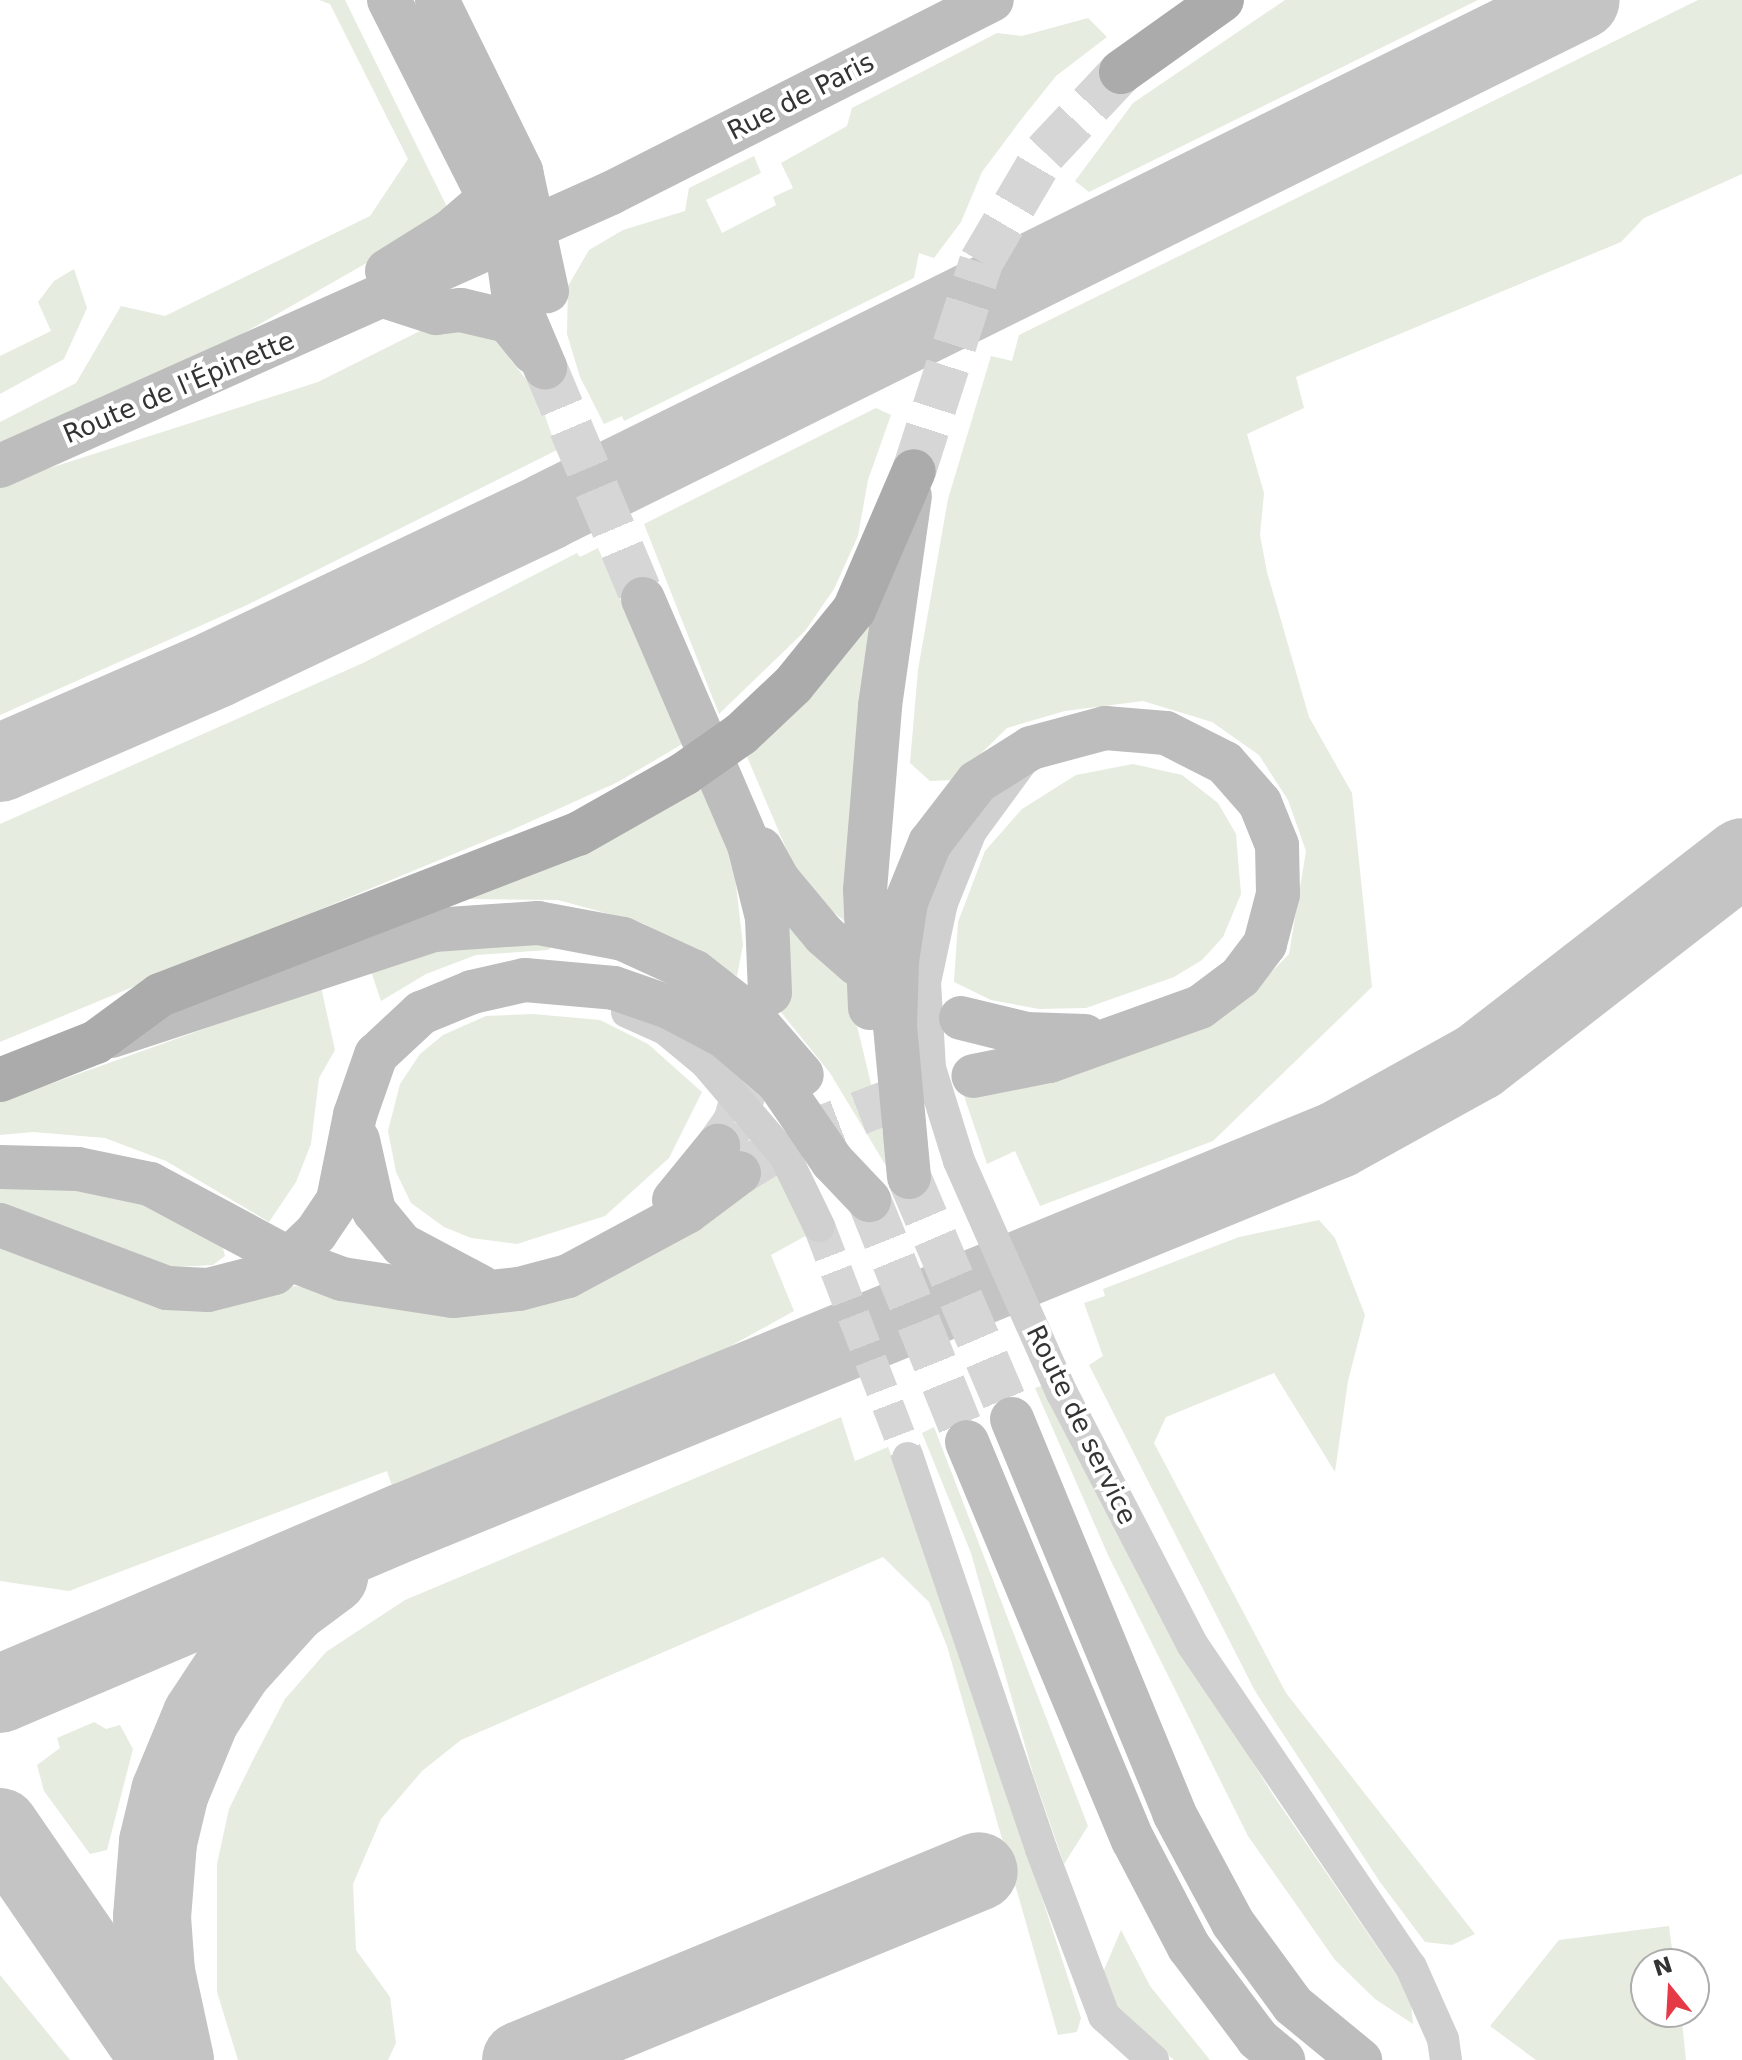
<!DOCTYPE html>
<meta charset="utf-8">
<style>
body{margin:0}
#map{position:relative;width:1742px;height:2060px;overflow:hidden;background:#fff;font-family:"DejaVu Sans",sans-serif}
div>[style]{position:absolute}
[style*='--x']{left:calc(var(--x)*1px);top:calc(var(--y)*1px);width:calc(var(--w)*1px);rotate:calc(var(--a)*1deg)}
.green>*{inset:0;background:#e6ecdf}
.taxiway>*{height:78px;margin:-39px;padding:0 39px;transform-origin:39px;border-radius:39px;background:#c4c4c4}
.street-tunnel>*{height:32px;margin-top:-16px;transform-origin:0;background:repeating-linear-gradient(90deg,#d6d6d6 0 32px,transparent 0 48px)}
.secondary-tunnel>*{height:44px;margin-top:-22px;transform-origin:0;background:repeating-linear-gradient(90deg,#d6d6d6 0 44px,transparent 0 66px)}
.primary-tunnel>*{height:44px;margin-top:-22px;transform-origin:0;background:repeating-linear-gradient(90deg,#d6d6d6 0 44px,transparent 0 66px)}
.street>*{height:32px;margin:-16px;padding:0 16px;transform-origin:16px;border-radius:16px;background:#d0d0d0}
.secondary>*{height:44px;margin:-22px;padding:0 22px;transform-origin:22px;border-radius:22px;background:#bdbdbd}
.primary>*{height:44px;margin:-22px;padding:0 22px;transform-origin:22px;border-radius:22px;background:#ababab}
.primary-bridge>*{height:44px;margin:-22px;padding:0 22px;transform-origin:22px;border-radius:22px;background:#ababab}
span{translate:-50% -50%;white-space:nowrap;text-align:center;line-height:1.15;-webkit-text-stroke:8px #fff;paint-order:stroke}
.street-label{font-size:26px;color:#333}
.north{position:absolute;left:1630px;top:1948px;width:80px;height:80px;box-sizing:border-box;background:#fff;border:2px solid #adadad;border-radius:50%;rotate:342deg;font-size:22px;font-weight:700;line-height:32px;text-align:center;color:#333}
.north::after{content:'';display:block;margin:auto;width:28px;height:36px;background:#e63946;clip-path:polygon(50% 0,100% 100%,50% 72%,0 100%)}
</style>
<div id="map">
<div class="green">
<i style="clip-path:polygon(319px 0,345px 0,451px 215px,177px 371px,0 443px,0 422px,76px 383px,121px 306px,165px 316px,370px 216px,408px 159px,330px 4px)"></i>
<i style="clip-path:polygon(1285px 0,1478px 0,1089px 192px,1075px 181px,1133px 103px)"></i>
<i style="clip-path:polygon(1698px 0,1742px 0,1742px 174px,1644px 218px,1621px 242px,1296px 377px,1304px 408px,1247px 434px,1264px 493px,1260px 535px,1267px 572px,1309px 717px,1352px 793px,1372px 987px,1213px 1141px,1040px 1206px,1015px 1151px,987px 1164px,962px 1090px,1256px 988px,1289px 954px,1306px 851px,1288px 800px,1259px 755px,1212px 722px,1143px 701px,1065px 711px,1007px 728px,954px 780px,930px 781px,910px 763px,918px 670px,948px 499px,991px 356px,1012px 361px,1019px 335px)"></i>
<i style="clip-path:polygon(1088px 18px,1107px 37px,1056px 76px,1020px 121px,982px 172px,961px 222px,934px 258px,919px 253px,914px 278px,624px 421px,622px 416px,604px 424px,580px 377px,567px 334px,568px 286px,589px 250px,623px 230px,685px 211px,689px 188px,754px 156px,761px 173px,706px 200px,722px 233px,776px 205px,773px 197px,793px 188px,781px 163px,847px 126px,852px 108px,997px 33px,1022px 36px)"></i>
<i style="clip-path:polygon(74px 269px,87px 308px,64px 359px,0 394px,0 356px,51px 331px,38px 302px,54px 281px)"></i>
<i style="clip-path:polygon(438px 322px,502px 335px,510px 359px,537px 393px,557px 450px,247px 605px,0 715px,0 484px,318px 382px)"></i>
<i style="clip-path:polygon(876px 408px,891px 415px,868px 480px,858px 536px,834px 589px,805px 631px,719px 714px,644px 524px)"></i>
<i style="clip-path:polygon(598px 548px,684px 743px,618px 782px,514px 829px,0 1042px,0 824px,363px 663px,577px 553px,580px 557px)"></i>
<i style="clip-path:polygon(883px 587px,853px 928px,826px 906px,794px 867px,745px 752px)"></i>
<i style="clip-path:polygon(1133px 764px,1182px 775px,1218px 803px,1236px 834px,1241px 894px,1223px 937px,1202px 960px,1174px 977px,1086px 1008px,1039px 1009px,991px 1000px,954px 982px,958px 922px,985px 851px,1022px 809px,1076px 775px)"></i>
<i style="clip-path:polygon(701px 782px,733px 860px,743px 945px,737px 976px,642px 923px,558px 900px,466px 899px)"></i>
<i style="clip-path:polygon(784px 907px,853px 976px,852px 1005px,894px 1179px,830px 1073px,776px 1006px)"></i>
<i style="clip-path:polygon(556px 943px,548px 950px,476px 955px,426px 974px,381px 1001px,371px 971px,440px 949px)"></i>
<i style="clip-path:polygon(321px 987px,335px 1050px,319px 1078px,311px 1144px,296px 1182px,269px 1222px,166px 1161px,105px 1138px,33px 1132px,0 1135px,0 1102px)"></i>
<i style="clip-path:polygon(533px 1014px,600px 1020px,648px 1044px,702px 1092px,669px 1158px,605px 1216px,517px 1244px,471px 1238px,444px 1227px,411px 1203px,396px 1172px,388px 1131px,400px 1084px,420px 1054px,443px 1035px,486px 1016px)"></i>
<i style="clip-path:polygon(778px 1171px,811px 1233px,771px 1255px,794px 1311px,436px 1509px,392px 1486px,387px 1471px,69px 1591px,0 1581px,0 1237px,218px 1300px,295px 1286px,341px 1292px,638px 1259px)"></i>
<i style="clip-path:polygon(0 1178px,124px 1192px,220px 1237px,225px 1256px,213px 1265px,156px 1268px,0 1205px)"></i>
<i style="clip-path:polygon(1319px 1220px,1335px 1238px,1365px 1315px,1348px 1381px,1335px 1472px,1274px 1373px,1166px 1417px,1154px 1443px,1286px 1693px,1475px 1934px,1452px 1945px,1425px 1942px,1380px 1882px,1255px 1691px,1089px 1365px,1103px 1356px,1084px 1303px,1105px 1296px,1103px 1289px,1239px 1237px)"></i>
<i style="clip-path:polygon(1047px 1384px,1164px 1618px,1273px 1795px,1410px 1995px,1413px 2024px,1375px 1999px,1335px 1960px,1248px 1836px,1108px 1555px,1035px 1388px)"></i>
<i style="clip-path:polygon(841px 1417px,855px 1461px,888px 1447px,944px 1595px,1081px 2018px,1077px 2032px,1058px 2035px,947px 1646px,929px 1602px,883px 1557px,461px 1740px,422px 1771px,381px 1819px,353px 1884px,356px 1950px,390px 1997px,396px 2043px,388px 2060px,238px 2060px,217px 1992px,217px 1864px,229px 1809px,253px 1760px,285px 1699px,326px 1652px,405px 1600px)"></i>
<i style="clip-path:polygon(934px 1427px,1088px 1826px,1064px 1864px,1033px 1774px,971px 1553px,922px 1433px)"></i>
<i style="clip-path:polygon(94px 1722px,106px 1729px,120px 1725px,133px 1749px,107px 1850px,90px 1854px,44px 1791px,37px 1765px,60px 1748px,57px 1738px)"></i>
<i style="clip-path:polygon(1669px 1926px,1674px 1964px,1646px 1964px,1646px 2012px,1681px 2012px,1686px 2060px,1536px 2060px,1490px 2026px,1559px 1940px)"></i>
<i style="clip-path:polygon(1121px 1930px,1150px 1986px,1210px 2060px,1174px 2060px,1125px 2020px,1101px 1977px)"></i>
<i style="clip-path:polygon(0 1975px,70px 2060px,0 2060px)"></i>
</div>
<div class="taxiway">
<i style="--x:0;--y:763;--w:236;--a:-23.5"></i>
<i style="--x:216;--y:669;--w:368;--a:-25.4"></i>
<i style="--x:548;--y:511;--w:1152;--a:-26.32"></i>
<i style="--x:0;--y:1694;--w:439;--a:-23.1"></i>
<i style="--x:404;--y:1522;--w:1008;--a:-22.27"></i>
<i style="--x:1337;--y:1140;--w:161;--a:-29"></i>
<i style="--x:1478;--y:1062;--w:334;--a:-37.8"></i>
<i style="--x:0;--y:1827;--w:283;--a:55.5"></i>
<i style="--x:175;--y:2060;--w:90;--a:-102.2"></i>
<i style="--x:156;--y:1972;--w:55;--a:-94.2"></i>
<i style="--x:152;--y:1917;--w:75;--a:-85.4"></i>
<i style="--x:158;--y:1842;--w:51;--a:-76.5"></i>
<i style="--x:170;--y:1792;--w:81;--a:-67.5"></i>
<i style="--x:201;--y:1717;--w:60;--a:-56.6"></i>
<i style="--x:234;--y:1667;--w:84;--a:-47.9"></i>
<i style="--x:290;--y:1605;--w:49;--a:-36.6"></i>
<i style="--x:521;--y:2060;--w:495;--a:-22.4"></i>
</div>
<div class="street-tunnel">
<i style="--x:819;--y:1226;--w:248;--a:69"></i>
</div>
<div class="secondary-tunnel">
<i style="--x:545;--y:367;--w:252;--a:67.1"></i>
<i style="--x:718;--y:1146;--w:29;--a:-55"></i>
<i style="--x:735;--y:1122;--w:99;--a:-73"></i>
<i style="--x:739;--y:1173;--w:68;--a:-31.8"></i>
<i style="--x:797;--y:1137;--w:148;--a:-21"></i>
<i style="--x:909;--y:1177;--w:263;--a:66.9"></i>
<i style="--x:869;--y:1200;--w:261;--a:68"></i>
</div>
<div class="primary-tunnel">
<i style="--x:914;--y:471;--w:219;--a:-72.2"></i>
<i style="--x:981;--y:262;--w:126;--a:-59.6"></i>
<i style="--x:1045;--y:153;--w:111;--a:-46.8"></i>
</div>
<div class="street">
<i style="--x:1023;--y:760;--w:88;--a:126.2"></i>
<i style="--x:971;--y:831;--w:78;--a:111.9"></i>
<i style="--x:942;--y:903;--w:81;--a:102.1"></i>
<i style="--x:925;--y:982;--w:86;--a:86.7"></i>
<i style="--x:930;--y:1068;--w:97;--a:72.7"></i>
<i style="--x:959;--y:1161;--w:254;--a:66.1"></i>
<i style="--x:1062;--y:1393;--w:283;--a:62.6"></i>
<i style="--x:1192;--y:1644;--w:390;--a:55.9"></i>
<i style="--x:1411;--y:1967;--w:79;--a:66"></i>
<i style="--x:1443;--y:2039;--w:21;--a:82"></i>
<i style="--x:627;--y:1012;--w:42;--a:24.1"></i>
<i style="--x:665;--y:1029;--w:52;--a:39.5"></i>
<i style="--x:705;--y:1062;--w:123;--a:49.6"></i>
<i style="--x:785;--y:1156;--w:78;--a:64.1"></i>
<i style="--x:908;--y:1458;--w:413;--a:71.2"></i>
<i style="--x:1041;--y:1849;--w:178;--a:69.3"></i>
<i style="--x:1104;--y:2016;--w:66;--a:41.9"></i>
</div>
<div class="secondary">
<i style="--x:389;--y:0;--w:222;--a:63.2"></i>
<i style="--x:489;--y:198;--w:47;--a:68.9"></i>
<i style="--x:506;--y:242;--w:50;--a:82"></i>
<i style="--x:513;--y:292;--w:82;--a:66.9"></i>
<i style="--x:437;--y:0;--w:191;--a:63.8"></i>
<i style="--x:521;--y:171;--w:123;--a:77.8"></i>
<i style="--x:387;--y:271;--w:75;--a:-32"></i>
<i style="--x:451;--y:231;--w:77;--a:-40.8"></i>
<i style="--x:387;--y:297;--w:52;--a:18.1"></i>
<i style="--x:436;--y:313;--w:25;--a:-7"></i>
<i style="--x:461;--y:310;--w:48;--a:13.2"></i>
<i style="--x:508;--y:321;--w:40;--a:51"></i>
<i style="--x:0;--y:466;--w:669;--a:-24.08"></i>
<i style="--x:611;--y:193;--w:427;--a:-26.9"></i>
<i style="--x:643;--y:599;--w:268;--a:66.7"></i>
<i style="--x:749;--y:845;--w:75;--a:76.1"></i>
<i style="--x:767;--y:918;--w:75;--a:87.7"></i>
<i style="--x:761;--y:849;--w:37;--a:61"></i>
<i style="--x:779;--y:881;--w:70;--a:50.2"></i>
<i style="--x:824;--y:935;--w:44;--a:41.3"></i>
<i style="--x:870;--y:1008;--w:118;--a:-92.4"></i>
<i style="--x:865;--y:890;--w:185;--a:-85.3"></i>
<i style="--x:880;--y:706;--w:212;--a:-81.9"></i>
<i style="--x:961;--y:1018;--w:67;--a:13.8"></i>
<i style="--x:1026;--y:1034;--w:59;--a:1.9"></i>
<i style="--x:111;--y:1036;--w:340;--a:-18.2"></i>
<i style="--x:434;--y:930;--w:104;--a:-3.9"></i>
<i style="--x:538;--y:923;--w:86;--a:10.7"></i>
<i style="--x:623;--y:939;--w:79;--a:24.6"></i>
<i style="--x:695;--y:972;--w:70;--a:38"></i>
<i style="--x:750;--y:1015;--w:79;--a:49.1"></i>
<i style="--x:358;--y:1140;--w:73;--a:77.3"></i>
<i style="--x:374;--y:1211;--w:44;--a:50.5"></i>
<i style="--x:402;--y:1245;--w:89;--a:28"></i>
<i style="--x:0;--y:1167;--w:78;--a:1.5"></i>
<i style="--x:78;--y:1169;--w:74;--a:11.8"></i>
<i style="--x:150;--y:1184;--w:161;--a:28.2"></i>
<i style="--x:292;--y:1260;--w:53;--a:20.8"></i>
<i style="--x:342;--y:1279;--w:112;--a:8.7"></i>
<i style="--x:453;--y:1296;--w:66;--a:-6.1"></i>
<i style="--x:519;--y:1289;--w:51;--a:-14.9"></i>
<i style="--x:568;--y:1276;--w:135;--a:-28.3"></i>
<i style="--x:687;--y:1212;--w:65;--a:-36.9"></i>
<i style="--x:909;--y:1177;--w:153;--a:-95.3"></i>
<i style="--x:895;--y:1025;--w:64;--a:-88.2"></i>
<i style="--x:897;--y:961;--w:60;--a:-81.3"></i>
<i style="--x:906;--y:902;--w:64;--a:-67.9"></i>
<i style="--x:930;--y:843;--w:77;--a:-52.4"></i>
<i style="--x:977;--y:782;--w:64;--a:-32.2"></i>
<i style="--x:1031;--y:748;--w:77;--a:-15.1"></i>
<i style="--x:1105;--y:728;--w:61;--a:4.7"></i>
<i style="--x:1166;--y:733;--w:66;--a:27"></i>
<i style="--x:1225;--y:763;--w:53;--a:48.8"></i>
<i style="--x:1260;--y:803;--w:45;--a:68"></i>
<i style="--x:1277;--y:845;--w:49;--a:88.8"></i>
<i style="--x:1278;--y:894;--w:52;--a:104.6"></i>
<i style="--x:1265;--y:944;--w:41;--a:127.1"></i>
<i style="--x:1240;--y:977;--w:50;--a:143.1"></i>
<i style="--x:1200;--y:1007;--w:160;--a:160.3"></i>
<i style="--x:1049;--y:1061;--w:77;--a:168.8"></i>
<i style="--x:674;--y:1200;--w:70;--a:-50.8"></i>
<i style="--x:0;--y:1225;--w:178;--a:20.7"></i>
<i style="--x:167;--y:1288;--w:41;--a:2.8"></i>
<i style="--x:208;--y:1290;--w:68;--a:-14.4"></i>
<i style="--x:274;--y:1273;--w:58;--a:-43.6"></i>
<i style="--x:316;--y:1233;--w:40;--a:-56"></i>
<i style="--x:338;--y:1200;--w:87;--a:-78.7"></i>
<i style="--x:355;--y:1115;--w:64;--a:-70.7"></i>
<i style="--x:376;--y:1055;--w:62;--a:-43"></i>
<i style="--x:421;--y:1013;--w:55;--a:-22.4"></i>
<i style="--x:472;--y:992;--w:54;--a:-12.8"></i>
<i style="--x:525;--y:980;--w:89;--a:5.1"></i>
<i style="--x:614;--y:988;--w:58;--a:19.1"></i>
<i style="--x:669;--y:1007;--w:62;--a:27.8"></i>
<i style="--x:724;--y:1036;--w:71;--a:40.4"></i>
<i style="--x:778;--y:1082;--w:96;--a:55.6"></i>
<i style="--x:832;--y:1161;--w:54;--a:46.5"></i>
<i style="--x:1012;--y:1419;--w:426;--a:67.6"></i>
<i style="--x:1174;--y:1813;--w:125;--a:61.8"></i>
<i style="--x:1233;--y:1923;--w:102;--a:53.8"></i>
<i style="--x:1293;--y:2005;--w:87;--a:39.4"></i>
<i style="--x:967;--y:1442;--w:431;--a:67.4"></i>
<i style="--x:1133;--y:1840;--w:121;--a:62.4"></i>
<i style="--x:1189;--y:1947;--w:115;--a:53.1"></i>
<i style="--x:1258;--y:2039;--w:33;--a:40"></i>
</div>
<div class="primary">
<i style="--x:1121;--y:72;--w:124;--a:-35.5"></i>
<i style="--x:741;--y:734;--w:71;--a:-43.3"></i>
<i style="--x:793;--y:685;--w:97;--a:-50.9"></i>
<i style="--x:854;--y:610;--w:151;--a:-66.7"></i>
<i style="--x:0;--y:1080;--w:103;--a:-21.6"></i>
<i style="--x:96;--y:1042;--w:79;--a:-36.3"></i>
<i style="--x:160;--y:995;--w:448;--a:-21.1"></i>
<i style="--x:578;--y:834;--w:122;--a:-29.5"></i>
</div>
<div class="primary-bridge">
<i style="--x:684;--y:774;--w:70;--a:-35.1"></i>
</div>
<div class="street-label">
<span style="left:801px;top:97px;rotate:-27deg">Rue de Paris</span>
<span style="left:179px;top:388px;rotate:-23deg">Route de l'Épinette</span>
<span style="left:1081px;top:1425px;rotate:64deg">Route de service</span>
</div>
<div class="north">N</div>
</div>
